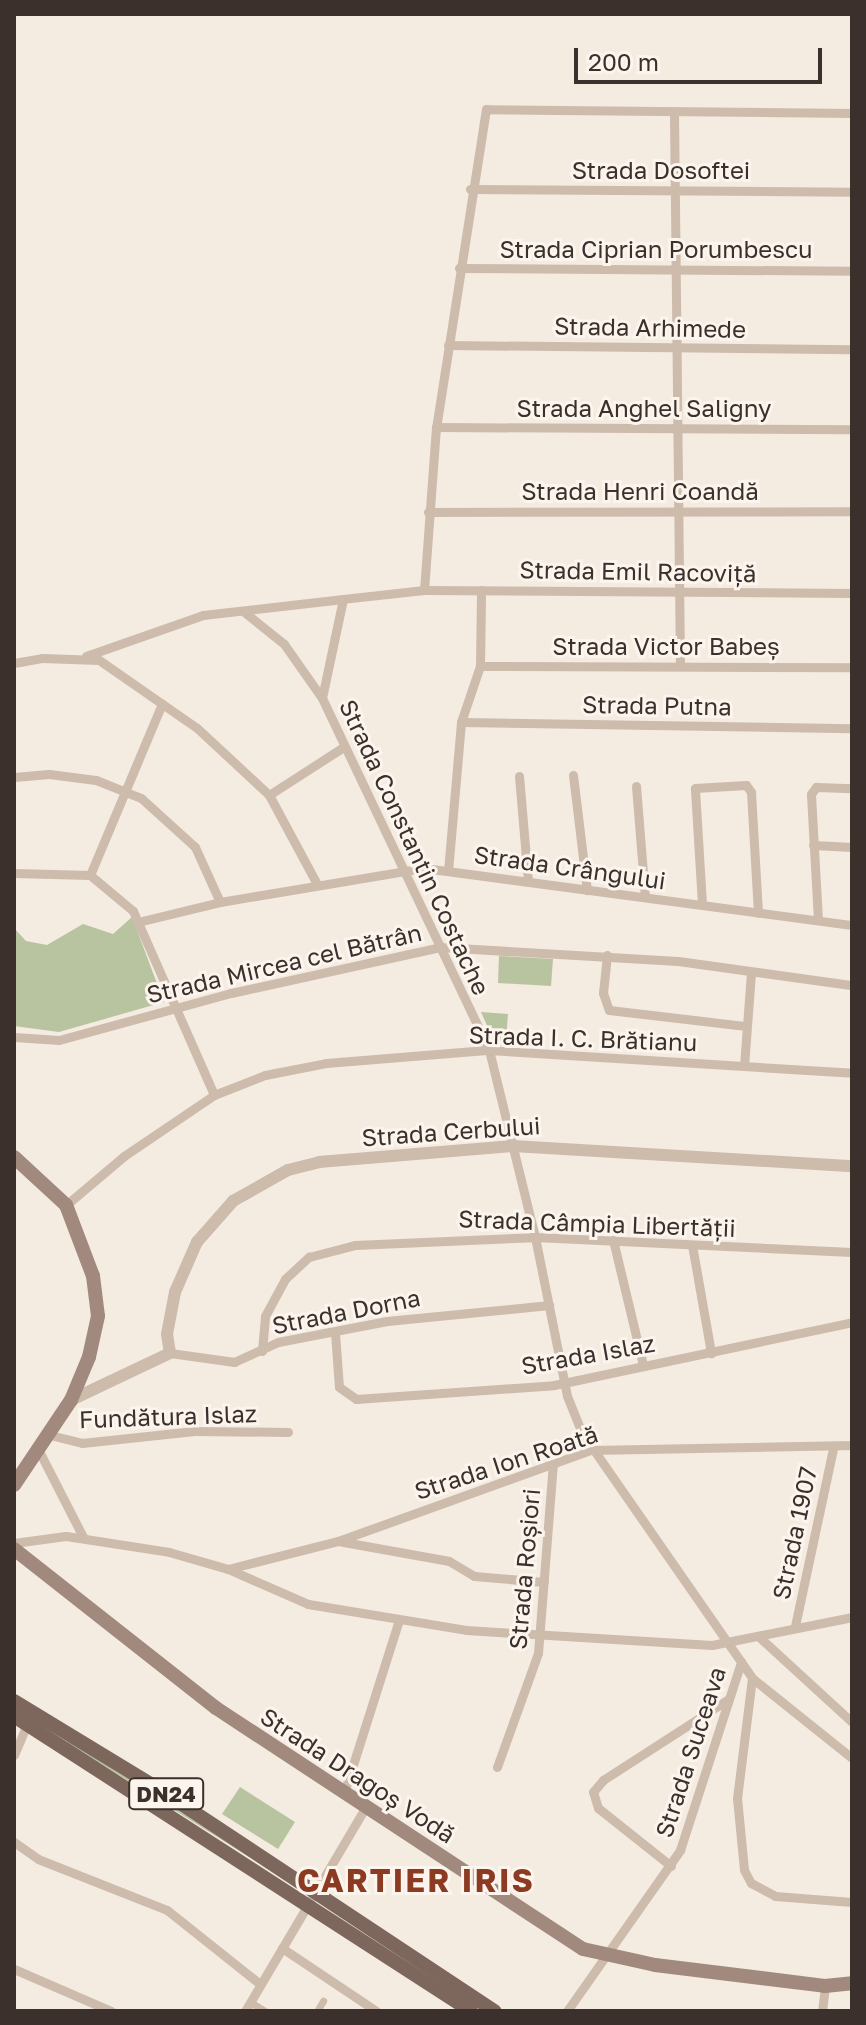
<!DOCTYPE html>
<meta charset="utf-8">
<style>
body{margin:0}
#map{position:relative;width:866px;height:2025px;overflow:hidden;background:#f4ebe1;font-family:"Golos Text",sans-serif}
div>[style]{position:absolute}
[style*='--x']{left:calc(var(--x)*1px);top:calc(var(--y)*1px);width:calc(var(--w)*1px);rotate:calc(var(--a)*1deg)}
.green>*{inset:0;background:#b8c4a0}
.pedestrian>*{height:7px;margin:-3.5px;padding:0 3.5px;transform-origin:3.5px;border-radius:3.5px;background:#cdbbac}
.minor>*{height:9px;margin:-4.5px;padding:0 4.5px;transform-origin:4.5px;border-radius:4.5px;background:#cdbbac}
.tertiary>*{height:12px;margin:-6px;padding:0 6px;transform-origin:6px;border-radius:6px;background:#cdbbac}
.secondary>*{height:14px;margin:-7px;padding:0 7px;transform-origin:7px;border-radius:7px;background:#a18a7d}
.primary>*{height:14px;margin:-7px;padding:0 7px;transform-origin:7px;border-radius:7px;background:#7d675c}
span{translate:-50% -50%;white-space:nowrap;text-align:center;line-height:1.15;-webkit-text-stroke:6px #fbf5ee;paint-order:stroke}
.shield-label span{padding:2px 6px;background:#fbf5ee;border:2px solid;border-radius:6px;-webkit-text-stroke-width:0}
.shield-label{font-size:22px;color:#3b302b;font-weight:700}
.street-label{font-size:24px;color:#3b302b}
.district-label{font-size:32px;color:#8c3b22;font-weight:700;letter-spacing:2px}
.frame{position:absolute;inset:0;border:16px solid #3b302b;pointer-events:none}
.scale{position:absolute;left:574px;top:48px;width:248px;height:36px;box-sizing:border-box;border:4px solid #3b302b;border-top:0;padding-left:10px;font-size:24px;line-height:28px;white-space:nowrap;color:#3b302b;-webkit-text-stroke:6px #fbf5ee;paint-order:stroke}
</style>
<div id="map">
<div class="green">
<i style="clip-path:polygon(132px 917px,164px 1002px,59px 1032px,14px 1026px,14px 928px,26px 941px,47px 945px,83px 924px,113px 934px)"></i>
<i style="clip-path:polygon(499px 956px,553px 959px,551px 986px,498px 983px)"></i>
<i style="clip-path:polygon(481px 1012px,508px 1014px,506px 1041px,494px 1041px)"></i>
<i style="clip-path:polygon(70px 1739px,290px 1878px,287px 1881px,68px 1743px)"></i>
<i style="clip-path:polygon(240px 1787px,295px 1822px,278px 1849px,222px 1814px)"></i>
</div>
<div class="pedestrian">
<i style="--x:250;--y:2002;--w:17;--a:31"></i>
<i style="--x:317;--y:2011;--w:12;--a:-59"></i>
</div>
<div class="minor">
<i style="--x:674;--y:113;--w:553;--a:89.38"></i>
<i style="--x:852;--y:113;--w:366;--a:-179.4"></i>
<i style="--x:486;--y:109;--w:322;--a:98.9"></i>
<i style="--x:436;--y:427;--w:163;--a:94.2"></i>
<i style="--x:424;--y:590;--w:81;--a:173.7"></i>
<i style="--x:343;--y:599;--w:101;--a:102"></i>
<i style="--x:322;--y:698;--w:390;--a:64.6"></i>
<i style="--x:489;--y:1050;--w:193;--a:76.2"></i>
<i style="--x:535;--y:1237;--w:162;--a:78.6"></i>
<i style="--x:567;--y:1396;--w:40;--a:68"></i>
<i style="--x:582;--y:1433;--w:298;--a:55.2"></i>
<i style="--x:752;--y:1678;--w:128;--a:38.7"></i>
<i style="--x:470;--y:189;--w:382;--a:0.4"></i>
<i style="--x:459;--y:268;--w:393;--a:0.4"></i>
<i style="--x:448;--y:345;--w:404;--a:0.6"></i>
<i style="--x:436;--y:427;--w:416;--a:0.3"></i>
<i style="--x:428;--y:512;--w:424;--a:-0.1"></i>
<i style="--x:424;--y:590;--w:428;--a:0.4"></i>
<i style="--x:243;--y:611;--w:53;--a:38.8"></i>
<i style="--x:284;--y:644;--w:66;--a:54.9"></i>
<i style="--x:86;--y:656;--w:124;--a:-19.3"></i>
<i style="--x:203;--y:615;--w:141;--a:-6.5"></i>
<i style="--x:14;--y:663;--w:28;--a:-10"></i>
<i style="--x:42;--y:658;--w:57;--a:2"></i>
<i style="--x:99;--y:660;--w:119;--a:34.8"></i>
<i style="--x:197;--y:728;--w:98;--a:42.9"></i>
<i style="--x:269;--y:795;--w:101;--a:61.7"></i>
<i style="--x:480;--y:666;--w:372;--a:0.2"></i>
<i style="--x:461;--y:722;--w:391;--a:0.9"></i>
<i style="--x:573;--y:775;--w:116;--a:83.1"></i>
<i style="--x:519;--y:776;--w:106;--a:85.1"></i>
<i style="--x:14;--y:777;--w:35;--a:-5"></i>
<i style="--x:49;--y:774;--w:47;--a:7.3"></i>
<i style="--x:96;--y:780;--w:48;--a:21.8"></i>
<i style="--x:141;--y:798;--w:73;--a:42.2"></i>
<i style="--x:195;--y:847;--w:60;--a:65.6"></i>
<i style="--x:636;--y:786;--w:111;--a:85.4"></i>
<i style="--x:269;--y:795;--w:87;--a:-32.8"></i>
<i style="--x:813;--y:845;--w:39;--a:3"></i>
<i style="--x:448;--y:871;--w:150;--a:-85"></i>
<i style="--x:461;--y:722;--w:59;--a:-71.3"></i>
<i style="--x:480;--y:666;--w:76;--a:-89.2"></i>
<i style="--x:14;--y:873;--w:76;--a:1.5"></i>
<i style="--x:90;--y:875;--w:56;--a:39.9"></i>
<i style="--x:133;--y:911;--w:201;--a:66.2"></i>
<i style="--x:90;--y:875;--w:186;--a:-67.2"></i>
<i style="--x:702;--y:904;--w:116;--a:-93.5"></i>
<i style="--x:695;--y:788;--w:51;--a:-3.4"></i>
<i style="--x:746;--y:785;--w:9;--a:54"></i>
<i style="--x:751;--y:792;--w:121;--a:86.7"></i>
<i style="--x:818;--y:920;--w:126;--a:-93.2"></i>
<i style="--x:811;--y:794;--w:9;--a:-54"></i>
<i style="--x:816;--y:787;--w:36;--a:2"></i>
<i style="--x:142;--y:921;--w:80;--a:-13.7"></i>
<i style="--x:220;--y:902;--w:207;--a:-9.5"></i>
<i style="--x:424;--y:868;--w:432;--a:7.6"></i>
<i style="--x:607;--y:955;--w:38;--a:96"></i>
<i style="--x:603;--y:993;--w:18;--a:71"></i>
<i style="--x:609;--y:1010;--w:138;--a:6.7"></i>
<i style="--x:14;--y:1037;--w:45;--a:3.8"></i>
<i style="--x:59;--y:1040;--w:178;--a:-15.3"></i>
<i style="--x:231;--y:993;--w:214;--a:-12.4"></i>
<i style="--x:440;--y:947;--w:238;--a:3.4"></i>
<i style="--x:678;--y:961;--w:176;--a:7.9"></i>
<i style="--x:744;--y:1066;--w:94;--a:-85.7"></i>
<i style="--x:66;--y:1205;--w:76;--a:-40.2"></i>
<i style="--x:124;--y:1156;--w:109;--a:-34.1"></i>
<i style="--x:214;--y:1095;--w:55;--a:-21.4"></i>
<i style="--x:265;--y:1075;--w:62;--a:-11.1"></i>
<i style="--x:326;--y:1063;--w:164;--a:-4.6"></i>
<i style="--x:489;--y:1050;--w:364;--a:3.6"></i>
<i style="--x:613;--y:1240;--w:129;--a:76.5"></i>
<i style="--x:692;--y:1245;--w:110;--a:80"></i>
<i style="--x:335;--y:1333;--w:54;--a:85.8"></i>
<i style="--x:339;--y:1387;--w:21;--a:35"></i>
<i style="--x:356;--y:1399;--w:198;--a:-4"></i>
<i style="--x:554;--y:1385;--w:305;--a:-11.9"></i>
<i style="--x:262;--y:1351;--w:35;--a:-85"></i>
<i style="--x:265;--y:1316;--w:42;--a:-61.6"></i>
<i style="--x:285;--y:1279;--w:33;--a:-43"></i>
<i style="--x:309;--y:1257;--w:48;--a:-14.6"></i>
<i style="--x:355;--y:1245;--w:180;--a:-2.5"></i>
<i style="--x:535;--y:1237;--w:317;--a:2.7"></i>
<i style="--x:170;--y:1353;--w:65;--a:8"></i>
<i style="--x:234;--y:1362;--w:48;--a:-24.4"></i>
<i style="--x:278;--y:1342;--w:111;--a:-10.9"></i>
<i style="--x:387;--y:1321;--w:163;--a:-5.6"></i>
<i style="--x:50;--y:1435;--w:33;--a:14"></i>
<i style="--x:82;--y:1443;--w:113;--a:-6.1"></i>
<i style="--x:194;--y:1431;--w:94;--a:0.6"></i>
<i style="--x:39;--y:1451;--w:97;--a:62.9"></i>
<i style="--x:338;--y:1541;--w:113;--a:10.2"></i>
<i style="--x:449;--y:1561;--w:29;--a:31"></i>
<i style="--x:474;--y:1576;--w:70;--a:4.9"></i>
<i style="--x:14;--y:1543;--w:52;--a:-7.7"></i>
<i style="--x:66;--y:1536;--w:104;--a:8.8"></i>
<i style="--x:169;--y:1552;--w:61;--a:16.1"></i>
<i style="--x:228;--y:1569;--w:87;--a:23.6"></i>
<i style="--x:308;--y:1604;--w:160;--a:9.3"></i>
<i style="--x:466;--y:1630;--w:246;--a:3.5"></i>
<i style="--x:712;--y:1645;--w:143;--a:-11.3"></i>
<i style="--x:228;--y:1569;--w:114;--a:-14.3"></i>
<i style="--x:338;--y:1541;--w:269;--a:-19.8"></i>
<i style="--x:591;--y:1450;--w:261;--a:-1.1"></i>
<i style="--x:795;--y:1626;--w:182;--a:-77.9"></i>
<i style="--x:758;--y:1636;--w:127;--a:42.5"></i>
<i style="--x:752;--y:1678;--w:121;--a:97.1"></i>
<i style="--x:737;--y:1798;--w:72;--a:84.4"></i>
<i style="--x:744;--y:1870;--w:15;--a:62"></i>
<i style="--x:751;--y:1883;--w:27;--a:28"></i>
<i style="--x:775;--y:1896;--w:77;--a:4.5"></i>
<i style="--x:14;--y:1755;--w:36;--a:-67"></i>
<i style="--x:497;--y:1767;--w:121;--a:-70.2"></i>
<i style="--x:538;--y:1653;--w:190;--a:-85.5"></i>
<i style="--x:345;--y:1790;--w:178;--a:-72.4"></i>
<i style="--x:14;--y:1842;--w:29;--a:35"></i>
<i style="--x:38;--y:1859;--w:139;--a:21.6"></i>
<i style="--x:167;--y:1910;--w:119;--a:38.5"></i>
<i style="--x:671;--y:1866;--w:93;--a:-141.5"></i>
<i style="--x:598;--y:1808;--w:17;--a:-107"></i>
<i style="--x:593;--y:1792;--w:16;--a:-50"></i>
<i style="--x:603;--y:1780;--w:148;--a:-32.8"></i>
<i style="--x:282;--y:1948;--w:113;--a:33.8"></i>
<i style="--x:14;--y:1969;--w:106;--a:23.4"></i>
<i style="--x:245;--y:2011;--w:239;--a:-59.4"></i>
<i style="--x:567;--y:2011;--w:197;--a:-54.9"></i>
<i style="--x:680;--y:1850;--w:198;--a:-72"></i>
<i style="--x:822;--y:2011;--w:25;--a:-83"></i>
</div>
<div class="tertiary">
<i style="--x:71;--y:1400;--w:110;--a:-25.4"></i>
<i style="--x:170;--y:1353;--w:19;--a:-99"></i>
<i style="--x:167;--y:1334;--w:43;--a:-79.2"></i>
<i style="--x:175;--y:1292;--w:55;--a:-66.3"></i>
<i style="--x:197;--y:1242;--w:55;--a:-48.7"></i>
<i style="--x:233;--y:1201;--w:63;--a:-29.4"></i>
<i style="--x:288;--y:1170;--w:32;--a:-14"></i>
<i style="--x:319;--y:1162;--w:195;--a:-4.7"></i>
<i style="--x:513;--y:1146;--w:340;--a:3.4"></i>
</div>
<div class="secondary">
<i style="--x:14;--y:1157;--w:71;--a:42.7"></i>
<i style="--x:66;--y:1205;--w:76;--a:69.2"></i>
<i style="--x:93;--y:1276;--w:40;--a:82.9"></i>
<i style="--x:98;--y:1316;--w:42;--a:102.4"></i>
<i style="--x:89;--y:1357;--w:47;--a:112.7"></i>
<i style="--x:71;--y:1400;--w:102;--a:123.8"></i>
<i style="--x:14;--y:1549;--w:257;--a:38.2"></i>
<i style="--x:216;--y:1708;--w:439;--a:33.3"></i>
<i style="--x:583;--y:1949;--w:74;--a:12.5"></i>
<i style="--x:655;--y:1965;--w:171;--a:7"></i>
<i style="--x:825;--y:1986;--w:27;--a:-6"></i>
</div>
<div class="primary">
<i style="--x:14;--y:1701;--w:173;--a:31.3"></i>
<i style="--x:162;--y:1791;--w:399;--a:33.5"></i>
<i style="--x:14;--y:1716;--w:544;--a:32.84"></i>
</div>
<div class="shield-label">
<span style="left:166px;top:1794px">DN24</span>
</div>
<div class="street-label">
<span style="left:661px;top:170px">Strada Dosoftei</span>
<span style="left:656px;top:249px">Strada Ciprian Porumbescu</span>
<span style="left:650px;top:327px;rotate:1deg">Strada Arhimede</span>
<span style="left:644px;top:408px">Strada Anghel Saligny</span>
<span style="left:640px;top:491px">Strada Henri Coandă</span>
<span style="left:638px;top:571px;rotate:1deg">Strada Emil Racoviță</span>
<span style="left:666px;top:646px">Strada Victor Babeș</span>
<span style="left:657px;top:705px;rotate:1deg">Strada Putna</span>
<span style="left:415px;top:847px;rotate:65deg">Strada Constantin Costache</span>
<span style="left:570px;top:867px;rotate:8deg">Strada Crângului</span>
<span style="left:284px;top:963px;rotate:-13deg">Strada Mircea cel Bătrân</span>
<span style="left:583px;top:1038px;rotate:2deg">Strada I. C. Brătianu</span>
<span style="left:451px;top:1131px;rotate:-4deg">Strada Cerbului</span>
<span style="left:597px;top:1223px;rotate:2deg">Strada Câmpia Libertății</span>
<span style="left:346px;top:1311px;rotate:-11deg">Strada Dorna</span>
<span style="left:588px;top:1354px;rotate:-10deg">Strada Islaz</span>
<span style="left:168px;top:1416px;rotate:-2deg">Fundătura Islaz</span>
<span style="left:506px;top:1462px;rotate:-18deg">Strada Ion Roată</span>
<span style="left:794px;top:1533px;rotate:-78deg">Strada 1907</span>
<span style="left:524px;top:1569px;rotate:-85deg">Strada Roșiori</span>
<span style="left:690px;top:1752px;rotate:-72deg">Strada Suceava</span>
<span style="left:358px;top:1775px;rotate:33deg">Strada Dragoș Vodă</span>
</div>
<div class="district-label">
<span style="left:416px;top:1880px">CARTIER IRIS</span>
</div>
<div class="frame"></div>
<div class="scale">200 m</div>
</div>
